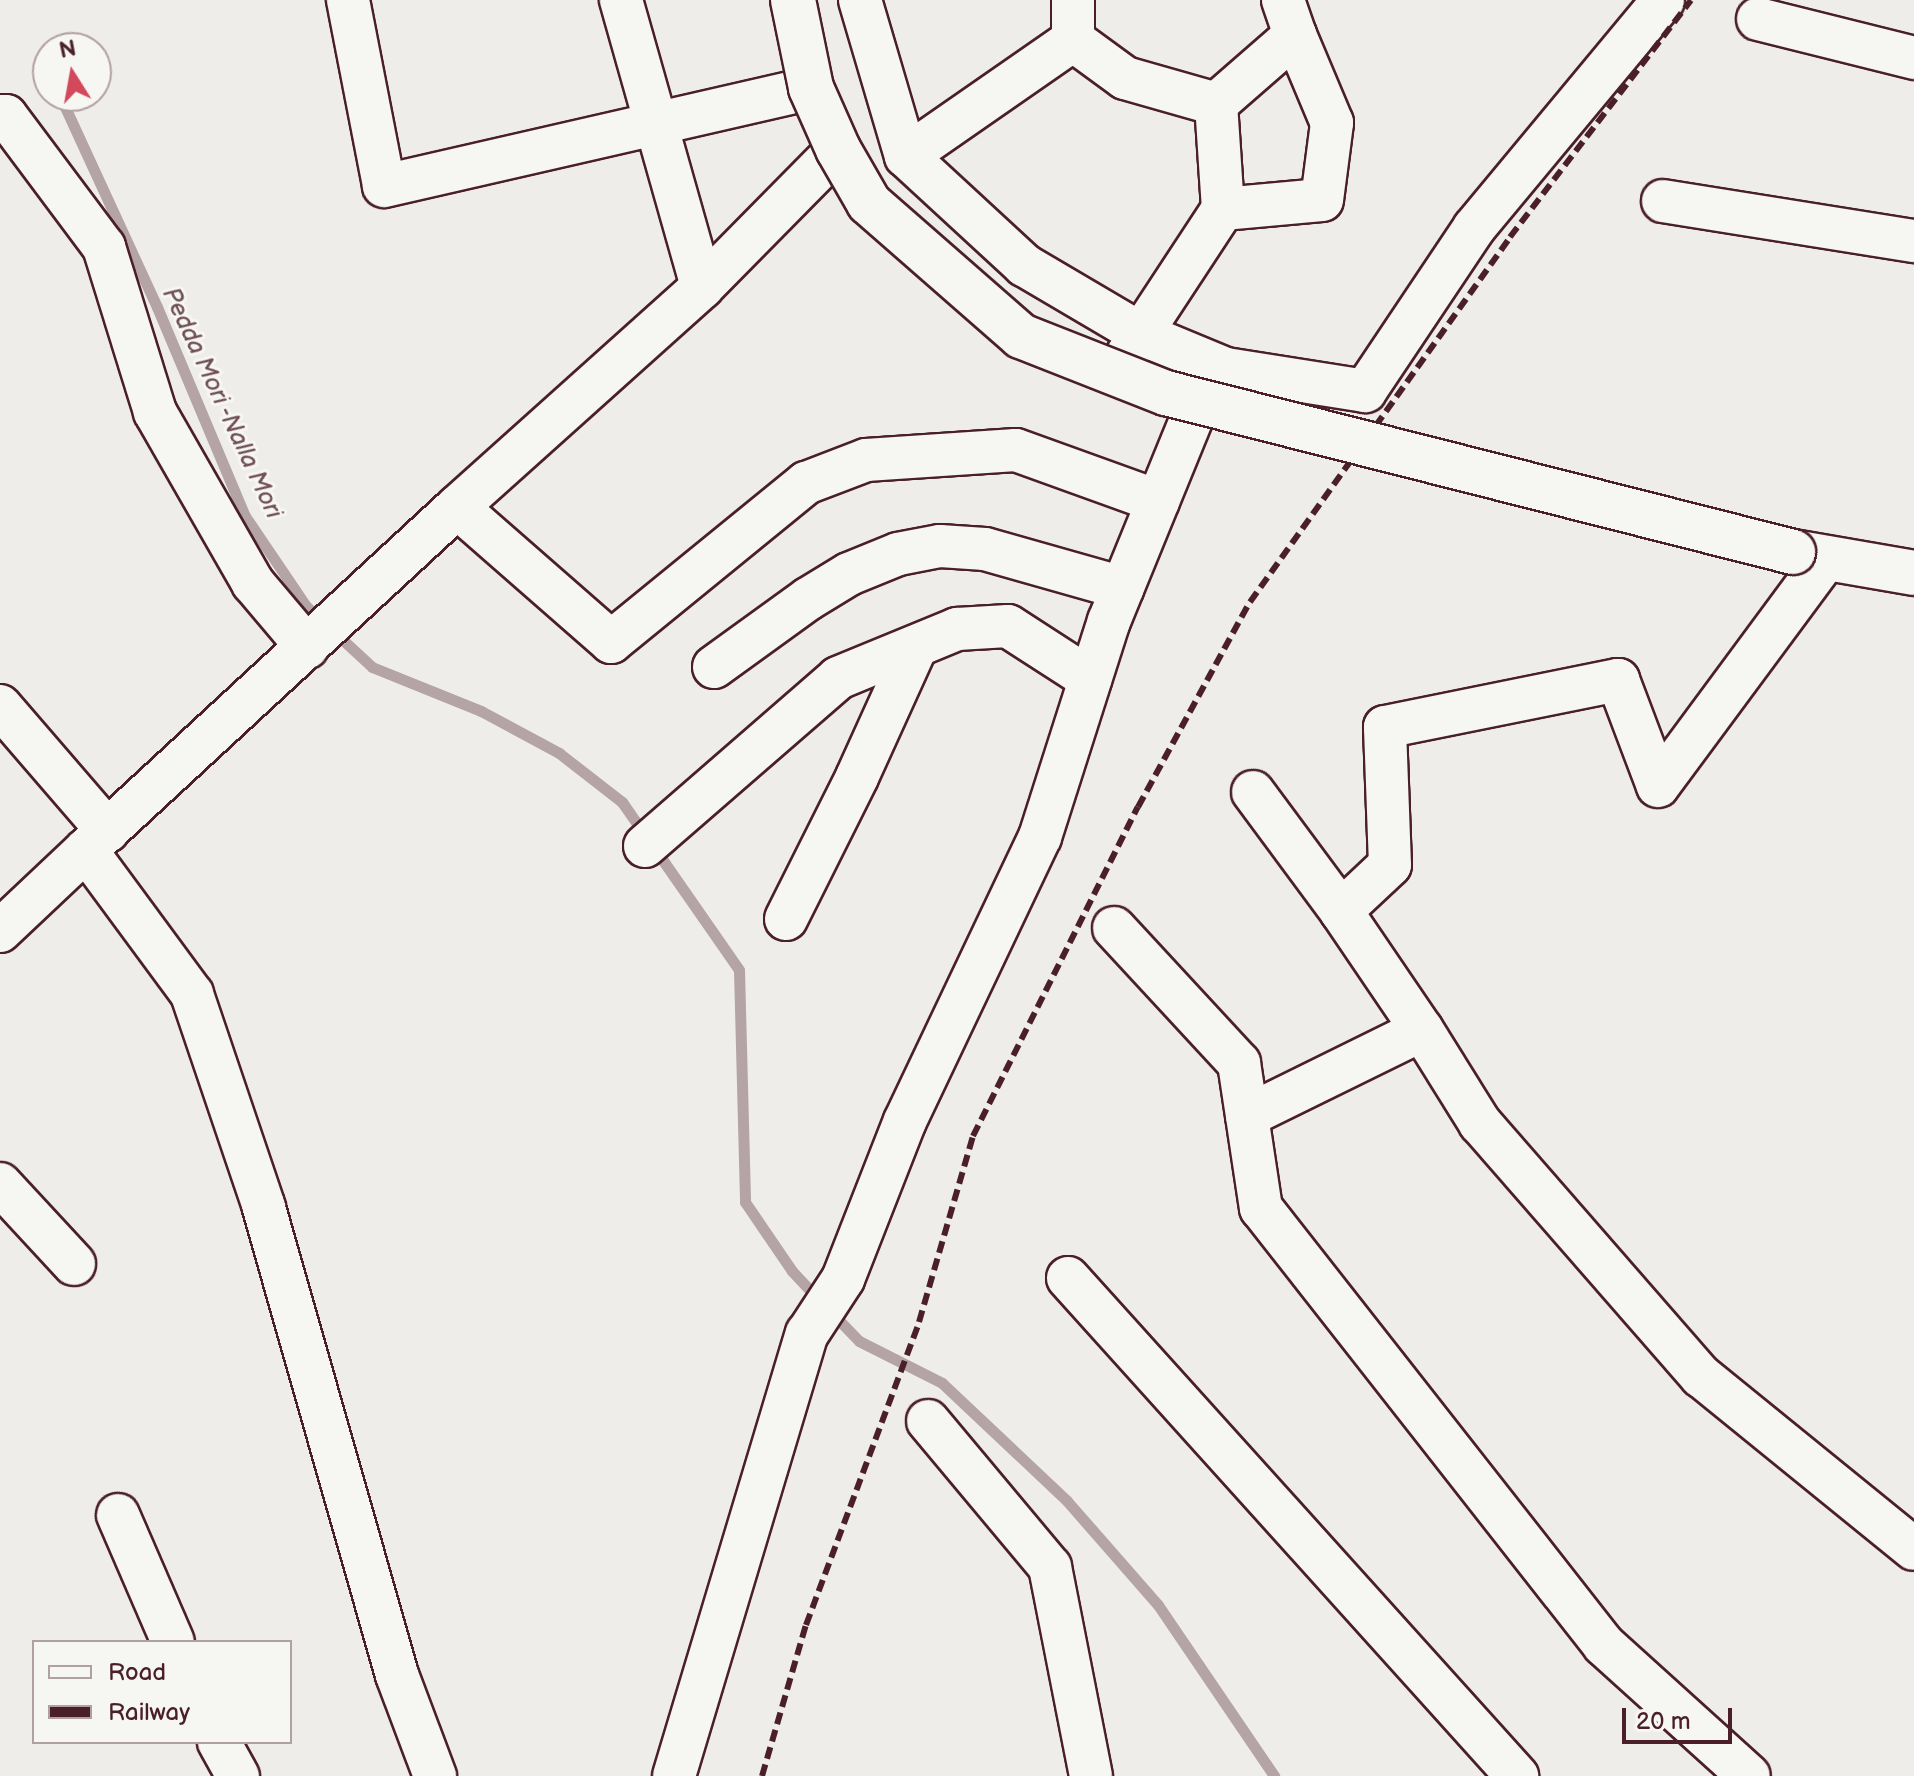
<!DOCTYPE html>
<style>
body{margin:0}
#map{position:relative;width:1914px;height:1776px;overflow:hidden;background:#efedea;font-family:"Balsamiq Sans",sans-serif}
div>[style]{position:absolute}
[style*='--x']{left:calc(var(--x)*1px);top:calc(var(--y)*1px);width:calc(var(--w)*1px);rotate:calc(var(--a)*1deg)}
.stream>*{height:11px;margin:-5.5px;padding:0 5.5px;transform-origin:5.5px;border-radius:5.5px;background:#b4a4a5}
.roads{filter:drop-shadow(2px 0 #4a1f2b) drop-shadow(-2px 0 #4a1f2b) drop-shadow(0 2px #4a1f2b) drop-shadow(0 -2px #4a1f2b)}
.minor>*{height:42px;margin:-21px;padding:0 21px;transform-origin:21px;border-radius:21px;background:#f6f6f2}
.tertiary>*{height:44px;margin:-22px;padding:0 22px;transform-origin:22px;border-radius:22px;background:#f6f6f2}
.rail>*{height:6px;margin-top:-3px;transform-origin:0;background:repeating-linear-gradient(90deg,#4a1f2b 0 12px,transparent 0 18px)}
.bridges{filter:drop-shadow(2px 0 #4a1f2b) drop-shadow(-2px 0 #4a1f2b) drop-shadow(0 2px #4a1f2b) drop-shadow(0 -2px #4a1f2b)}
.tertiary-bridge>*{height:44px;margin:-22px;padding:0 22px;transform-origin:22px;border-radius:22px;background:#f6f6f2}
span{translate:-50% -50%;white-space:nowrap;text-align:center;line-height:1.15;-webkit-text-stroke:6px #f6f6f2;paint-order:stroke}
.water-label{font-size:24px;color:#6f4e56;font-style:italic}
.legend{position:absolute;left:32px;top:1640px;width:260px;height:104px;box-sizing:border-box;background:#f6f6f2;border:2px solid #b1a0a2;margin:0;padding:10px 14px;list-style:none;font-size:24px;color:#4a1f2b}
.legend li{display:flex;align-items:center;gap:16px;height:40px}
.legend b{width:40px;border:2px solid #b1a0a2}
.north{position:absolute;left:32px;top:32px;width:80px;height:80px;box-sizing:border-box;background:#f6f6f2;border:2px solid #b1a0a2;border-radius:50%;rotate:349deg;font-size:22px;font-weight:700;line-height:32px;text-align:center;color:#4a1f2b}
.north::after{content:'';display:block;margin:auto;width:28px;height:36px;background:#d1495b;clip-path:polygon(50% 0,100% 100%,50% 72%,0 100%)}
.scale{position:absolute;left:1622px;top:1708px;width:110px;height:36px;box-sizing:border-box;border:4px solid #4a1f2b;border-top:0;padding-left:10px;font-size:24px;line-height:28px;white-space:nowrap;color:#4a1f2b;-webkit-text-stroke:6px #f6f6f2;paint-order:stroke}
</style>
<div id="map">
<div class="stream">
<i style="--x:65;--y:107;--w:220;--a:65.3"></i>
<i style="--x:157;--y:307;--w:227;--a:67.2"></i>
<i style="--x:245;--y:516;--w:109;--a:55.9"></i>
<i style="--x:306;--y:606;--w:90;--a:42.7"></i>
<i style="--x:372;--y:667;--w:118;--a:22"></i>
<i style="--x:481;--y:711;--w:89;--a:28.3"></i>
<i style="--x:559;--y:753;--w:80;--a:37.9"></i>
<i style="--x:622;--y:802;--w:40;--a:55.1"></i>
<i style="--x:655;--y:849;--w:147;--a:55.2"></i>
<i style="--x:739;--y:970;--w:232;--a:88.5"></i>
<i style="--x:745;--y:1202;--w:83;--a:55.7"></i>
<i style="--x:792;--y:1271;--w:40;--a:47"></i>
<i style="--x:831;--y:1312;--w:40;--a:46"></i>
<i style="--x:859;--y:1341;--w:93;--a:26.8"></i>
<i style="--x:942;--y:1383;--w:172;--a:43.3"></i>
<i style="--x:1067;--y:1501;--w:138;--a:48.8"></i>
<i style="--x:1158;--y:1605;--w:207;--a:55.8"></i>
</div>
<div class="roads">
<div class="minor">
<i style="--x:348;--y:0;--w:189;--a:79"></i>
<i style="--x:384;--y:186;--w:438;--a:-12.9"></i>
<i style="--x:621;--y:0;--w:298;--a:74.2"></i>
<i style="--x:860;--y:0;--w:163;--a:73.6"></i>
<i style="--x:906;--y:156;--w:203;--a:-34.8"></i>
<i style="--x:1073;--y:0;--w:40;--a:90"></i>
<i style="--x:1073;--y:40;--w:64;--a:36.2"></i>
<i style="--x:1125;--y:78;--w:95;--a:15.9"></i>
<i style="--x:1758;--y:19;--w:161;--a:14"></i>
<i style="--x:1216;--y:104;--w:105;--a:-41.1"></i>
<i style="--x:1295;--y:35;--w:37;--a:-109"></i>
<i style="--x:0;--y:116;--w:6;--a:0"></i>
<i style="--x:6;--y:116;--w:164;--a:53.2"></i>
<i style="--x:104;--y:247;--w:173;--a:72.8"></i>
<i style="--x:155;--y:412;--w:197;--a:60.2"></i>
<i style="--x:253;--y:583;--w:84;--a:49.8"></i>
<i style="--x:906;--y:156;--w:161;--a:42.7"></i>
<i style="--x:1024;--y:265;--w:136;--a:30.5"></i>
<i style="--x:1141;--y:334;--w:92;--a:22.4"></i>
<i style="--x:1226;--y:369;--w:141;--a:9"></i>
<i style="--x:1365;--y:391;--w:196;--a:-56.2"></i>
<i style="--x:1474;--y:228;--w:296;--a:-50.3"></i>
<i style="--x:1663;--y:201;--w:254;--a:9.1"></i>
<i style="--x:1223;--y:209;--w:99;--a:-5.2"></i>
<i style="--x:1322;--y:200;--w:78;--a:-82.6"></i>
<i style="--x:1332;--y:123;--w:95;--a:-112.8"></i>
<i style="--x:1127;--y:355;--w:175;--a:-56.7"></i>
<i style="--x:1223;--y:209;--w:105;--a:-93.8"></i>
<i style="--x:457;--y:507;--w:205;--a:41.2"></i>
<i style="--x:611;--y:642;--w:252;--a:-39.2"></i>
<i style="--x:806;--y:483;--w:64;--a:-21"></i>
<i style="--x:866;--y:460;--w:150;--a:-3.8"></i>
<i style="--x:1016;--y:450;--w:151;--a:19.8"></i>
<i style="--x:714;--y:667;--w:116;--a:-35.9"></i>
<i style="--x:808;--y:599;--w:48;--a:-31.4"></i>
<i style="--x:849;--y:574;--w:53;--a:-22.2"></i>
<i style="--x:898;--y:554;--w:43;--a:-10.8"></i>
<i style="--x:940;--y:546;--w:45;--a:3.8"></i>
<i style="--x:985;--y:549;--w:143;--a:15.8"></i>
<i style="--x:0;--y:706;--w:165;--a:49.2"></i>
<i style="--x:1253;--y:792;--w:148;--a:53.5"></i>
<i style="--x:1341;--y:911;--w:144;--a:55.8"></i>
<i style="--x:1422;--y:1030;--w:110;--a:58.1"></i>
<i style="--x:1480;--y:1123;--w:336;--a:48.9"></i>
<i style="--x:1701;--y:1376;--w:274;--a:39.1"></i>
<i style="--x:645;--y:846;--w:256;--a:-41"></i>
<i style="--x:838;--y:678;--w:129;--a:-22.4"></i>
<i style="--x:957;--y:629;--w:51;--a:-3.4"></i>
<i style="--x:1008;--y:626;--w:98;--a:32.9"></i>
<i style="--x:1341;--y:911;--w:67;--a:-43.2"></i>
<i style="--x:1390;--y:865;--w:138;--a:-92.1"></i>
<i style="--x:1385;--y:727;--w:238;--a:-11.4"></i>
<i style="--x:1618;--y:680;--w:113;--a:69.3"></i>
<i style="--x:1658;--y:786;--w:284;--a:-53.5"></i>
<i style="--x:786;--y:919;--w:159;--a:-63.4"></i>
<i style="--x:857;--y:777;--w:143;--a:-65.6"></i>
<i style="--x:1114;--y:928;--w:184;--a:47.2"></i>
<i style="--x:1239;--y:1063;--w:147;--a:81.4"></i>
<i style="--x:1261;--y:1208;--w:556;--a:51.87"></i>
<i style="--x:1604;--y:1645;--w:195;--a:42.1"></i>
<i style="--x:0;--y:931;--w:118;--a:-43.3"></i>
<i style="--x:1247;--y:1116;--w:195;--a:-26.2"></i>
<i style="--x:0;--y:1184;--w:109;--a:47.2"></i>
<i style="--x:1068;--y:1278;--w:671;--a:47.96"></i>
<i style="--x:928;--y:1421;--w:190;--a:50.1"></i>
<i style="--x:1050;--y:1567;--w:213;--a:78.9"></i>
<i style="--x:118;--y:1515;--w:138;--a:66.6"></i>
<i style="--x:219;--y:1742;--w:39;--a:61"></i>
<i style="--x:435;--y:1776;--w:108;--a:-110.6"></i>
<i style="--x:397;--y:1675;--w:487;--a:-105.9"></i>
<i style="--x:264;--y:1207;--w:225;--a:-108.7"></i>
<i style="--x:192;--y:994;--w:179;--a:-126.4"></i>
<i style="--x:86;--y:850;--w:505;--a:-42.75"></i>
<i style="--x:457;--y:507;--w:329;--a:-41.9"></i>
<i style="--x:702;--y:287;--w:194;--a:-45.4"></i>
<i style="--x:674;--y:1776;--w:462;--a:-73.3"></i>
<i style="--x:807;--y:1334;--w:66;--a:-56.8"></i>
<i style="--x:843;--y:1279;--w:170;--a:-68.6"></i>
<i style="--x:905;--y:1121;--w:314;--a:-64.6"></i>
<i style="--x:1040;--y:837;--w:227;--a:-72.3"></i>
<i style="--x:1109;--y:621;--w:238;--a:-67.8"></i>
</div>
<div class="tertiary">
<i style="--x:1793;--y:552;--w:123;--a:9.8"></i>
</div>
</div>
<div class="rail">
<i style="--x:762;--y:1776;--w:157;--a:-73.8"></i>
<i style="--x:806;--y:1625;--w:323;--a:-69.5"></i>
<i style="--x:919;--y:1322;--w:194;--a:-73.8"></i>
<i style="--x:973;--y:1136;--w:368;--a:-63.4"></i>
<i style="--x:1138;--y:807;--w:234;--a:-61.4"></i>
<i style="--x:1250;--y:602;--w:448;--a:-54.5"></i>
<i style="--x:1510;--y:237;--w:298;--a:-52.6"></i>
</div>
<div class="bridges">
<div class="tertiary-bridge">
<i style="--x:793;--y:0;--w:90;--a:78.4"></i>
<i style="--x:811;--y:88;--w:67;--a:66.1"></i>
<i style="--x:838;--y:149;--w:62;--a:60.1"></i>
<i style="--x:869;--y:203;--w:202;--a:41.2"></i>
<i style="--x:1021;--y:336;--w:156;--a:21.5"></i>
<i style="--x:1166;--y:393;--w:647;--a:14.23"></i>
</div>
</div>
<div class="water-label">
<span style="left:222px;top:403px;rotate:65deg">Pedda Mori -Nalla Mori</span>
</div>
<ul class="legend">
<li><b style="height:10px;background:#f6f6f2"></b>Road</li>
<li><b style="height:10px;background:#4a1f2b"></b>Railway</li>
</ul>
<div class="north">N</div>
<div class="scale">20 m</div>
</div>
